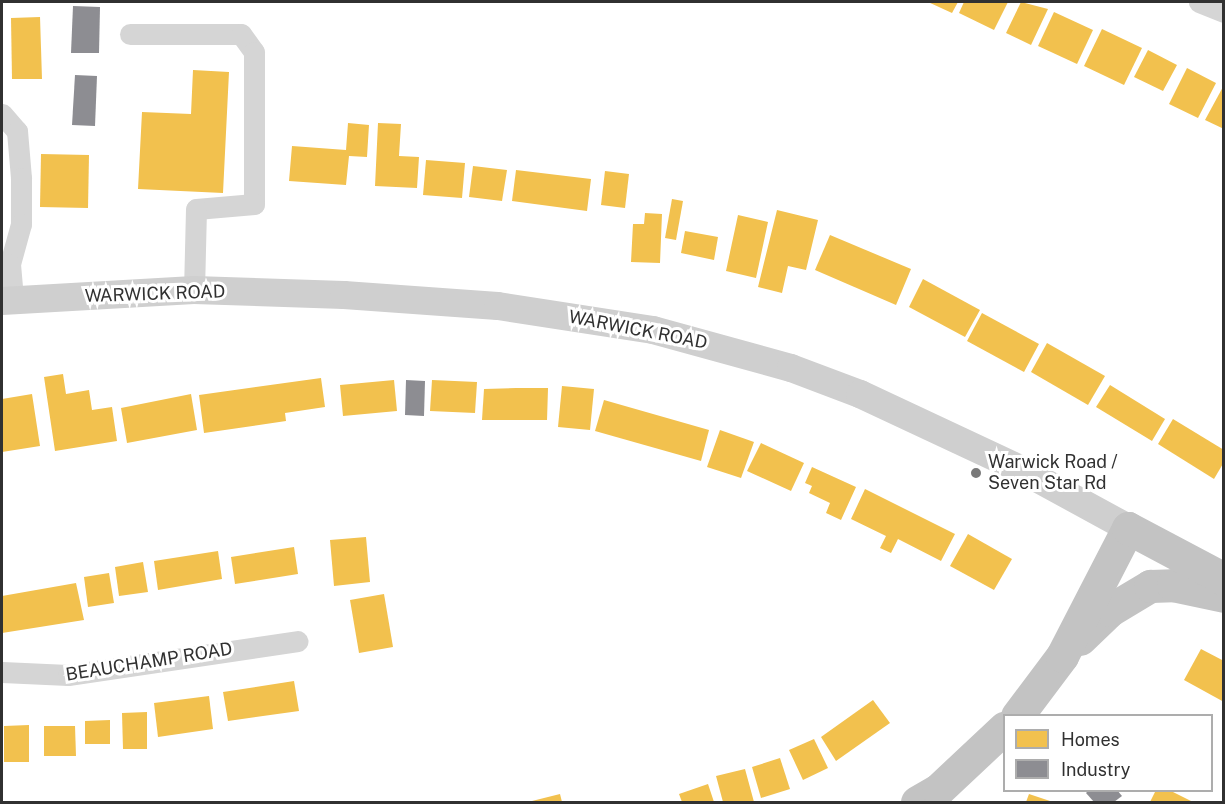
<!DOCTYPE html>
<style>
body{margin:0}
#map{position:relative;width:1225px;height:804px;overflow:hidden;background:#fff;font-family:"Public Sans",sans-serif}
div>[style]{position:absolute}
[style*='--x']{left:calc(var(--x)*1px);top:calc(var(--y)*1px);width:calc(var(--w)*1px);rotate:calc(var(--a)*1deg)}
.homes>*{inset:0;background:#f2c14e}
.industry>*{inset:0;background:#8d8d92}
.street>*{height:21px;margin:-10.5px;padding:0 10.5px;transform-origin:10.5px;border-radius:10.5px;background:#d5d5d5}
.secondary>*{height:28px;margin:-14px;padding:0 14px;transform-origin:14px;border-radius:14px;background:#cfcfcf}
.highway>*{height:33px;margin:-16.5px;padding:0 16.5px;transform-origin:16.5px;border-radius:16.5px;background:#c3c3c3}
.dots>*{width:16px;height:16px;translate:-50% -50%;box-sizing:border-box;border:3px solid #fff;border-radius:50%}
span{translate:-50% -50%;white-space:nowrap;text-align:center;line-height:1.15;-webkit-text-stroke:6px #fff;paint-order:stroke}
.street-label{font-size:18px;color:#313131}
.poi-label{font-size:18px;color:#313131}
.left{translate:0 -50%;text-align:left}
.frame{position:absolute;inset:0;border:3px solid #313131;pointer-events:none}
.legend{position:absolute;left:1003px;top:714px;width:210px;height:78px;box-sizing:border-box;background:#fff;border:2px solid #adadad;margin:0;padding:8px 10px;list-style:none;font-size:18px;color:#313131}
.legend li{display:flex;align-items:center;gap:12px;height:30px}
.legend b{width:30px;border:2px solid #adadad}
</style>
<div id="map">
<div class="homes">
<i style="clip-path:polygon(928px 2px,958px 2px,952px 13px)"></i>
<i style="clip-path:polygon(964px 2px,1008px 2px,994px 30px,959px 13px)"></i>
<i style="clip-path:polygon(1021px 2px,1048px 9px,1031px 45px,1006px 33px)"></i>
<i style="clip-path:polygon(1054px 12px,1093px 30px,1077px 64px,1038px 46px)"></i>
<i style="clip-path:polygon(40px 17px,42px 79px,12px 79px,11px 18px)"></i>
<i style="clip-path:polygon(1102px 29px,1142px 48px,1124px 85px,1084px 66px)"></i>
<i style="clip-path:polygon(1148px 50px,1177px 65px,1163px 91px,1134px 77px)"></i>
<i style="clip-path:polygon(1187px 68px,1216px 83px,1198px 118px,1169px 104px)"></i>
<i style="clip-path:polygon(193px 70px,229px 72px,223px 193px,138px 189px,142px 112px,191px 114px)"></i>
<i style="clip-path:polygon(1224px 85px,1224px 129px,1205px 120px)"></i>
<i style="clip-path:polygon(348px 123px,369px 125px,367px 157px,349px 156px,346px 185px,289px 181px,292px 146px,346px 150px)"></i>
<i style="clip-path:polygon(378px 123px,401px 124px,399px 156px,419px 157px,417px 188px,375px 186px)"></i>
<i style="clip-path:polygon(41px 154px,89px 155px,88px 208px,40px 207px)"></i>
<i style="clip-path:polygon(426px 160px,465px 163px,462px 198px,423px 195px)"></i>
<i style="clip-path:polygon(473px 166px,507px 170px,502px 201px,469px 197px)"></i>
<i style="clip-path:polygon(516px 170px,591px 179px,587px 211px,512px 201px)"></i>
<i style="clip-path:polygon(605px 171px,629px 174px,625px 208px,601px 205px)"></i>
<i style="clip-path:polygon(672px 199px,683px 201px,676px 240px,665px 238px)"></i>
<i style="clip-path:polygon(777px 210px,818px 220px,806px 270px,788px 266px,782px 293px,758px 287px)"></i>
<i style="clip-path:polygon(645px 213px,662px 214px,660px 263px,631px 262px,633px 224px,644px 224px)"></i>
<i style="clip-path:polygon(738px 215px,768px 222px,756px 278px,726px 271px)"></i>
<i style="clip-path:polygon(685px 231px,718px 237px,714px 260px,681px 253px)"></i>
<i style="clip-path:polygon(830px 235px,911px 269px,896px 305px,815px 270px)"></i>
<i style="clip-path:polygon(923px 279px,980px 310px,965px 337px,909px 307px)"></i>
<i style="clip-path:polygon(982px 313px,1039px 344px,1024px 372px,967px 341px)"></i>
<i style="clip-path:polygon(1047px 343px,1105px 376px,1088px 405px,1031px 372px)"></i>
<i style="clip-path:polygon(63px 374px,66px 394px,89px 390px,92px 410px,112px 407px,117px 441px,55px 451px,44px 377px)"></i>
<i style="clip-path:polygon(321px 378px,325px 407px,285px 413px,286px 421px,204px 433px,199px 395px)"></i>
<i style="clip-path:polygon(394px 380px,397px 411px,343px 416px,340px 385px)"></i>
<i style="clip-path:polygon(432px 380px,477px 382px,475px 413px,430px 411px)"></i>
<i style="clip-path:polygon(1110px 385px,1165px 419px,1152px 441px,1096px 407px)"></i>
<i style="clip-path:polygon(562px 386px,594px 389px,590px 430px,558px 427px)"></i>
<i style="clip-path:polygon(516px 388px,548px 388px,547px 420px,482px 420px,484px 389px)"></i>
<i style="clip-path:polygon(32px 394px,40px 446px,2px 452px,2px 399px)"></i>
<i style="clip-path:polygon(191px 394px,197px 430px,127px 443px,121px 408px)"></i>
<i style="clip-path:polygon(604px 400px,709px 430px,701px 461px,595px 431px)"></i>
<i style="clip-path:polygon(1173px 419px,1224px 450px,1224px 462px,1214px 479px,1158px 444px)"></i>
<i style="clip-path:polygon(720px 430px,754px 442px,741px 478px,707px 467px)"></i>
<i style="clip-path:polygon(761px 443px,804px 463px,791px 491px,747px 471px)"></i>
<i style="clip-path:polygon(812px 467px,856px 487px,841px 520px,826px 513px,830px 503px,809px 493px,812px 486px,805px 483px)"></i>
<i style="clip-path:polygon(865px 489px,955px 534px,941px 561px,898px 539px,891px 553px,880px 548px,886px 536px,851px 519px)"></i>
<i style="clip-path:polygon(968px 534px,1012px 559px,994px 590px,950px 566px)"></i>
<i style="clip-path:polygon(366px 537px,370px 582px,334px 586px,330px 540px)"></i>
<i style="clip-path:polygon(294px 547px,298px 574px,235px 584px,231px 557px)"></i>
<i style="clip-path:polygon(218px 551px,222px 579px,158px 590px,154px 561px)"></i>
<i style="clip-path:polygon(143px 562px,148px 592px,119px 596px,115px 567px)"></i>
<i style="clip-path:polygon(109px 573px,114px 603px,88px 607px,84px 577px)"></i>
<i style="clip-path:polygon(76px 583px,84px 620px,2px 633px,2px 596px)"></i>
<i style="clip-path:polygon(384px 594px,393px 647px,359px 653px,350px 600px)"></i>
<i style="clip-path:polygon(1201px 649px,1224px 661px,1224px 702px,1184px 680px)"></i>
<i style="clip-path:polygon(294px 681px,299px 711px,228px 721px,223px 692px)"></i>
<i style="clip-path:polygon(209px 696px,213px 729px,158px 737px,154px 703px)"></i>
<i style="clip-path:polygon(873px 700px,890px 723px,836px 761px,821px 737px)"></i>
<i style="clip-path:polygon(147px 712px,147px 749px,123px 749px,122px 713px)"></i>
<i style="clip-path:polygon(110px 720px,110px 744px,85px 744px,85px 721px)"></i>
<i style="clip-path:polygon(29px 725px,29px 762px,4px 762px,4px 726px)"></i>
<i style="clip-path:polygon(44px 726px,75px 726px,76px 756px,44px 756px)"></i>
<i style="clip-path:polygon(814px 739px,828px 768px,803px 780px,789px 750px)"></i>
<i style="clip-path:polygon(780px 758px,790px 789px,761px 798px,752px 767px)"></i>
<i style="clip-path:polygon(745px 769px,754px 802px,723px 802px,716px 776px)"></i>
<i style="clip-path:polygon(708px 784px,714px 802px,682px 802px,679px 794px)"></i>
<i style="clip-path:polygon(1156px 790px,1169px 790px,1193px 802px,1150px 802px)"></i>
<i style="clip-path:polygon(560px 794px,562px 802px,528px 802px)"></i>
<i style="clip-path:polygon(1029px 794px,1053px 802px,1026px 802px)"></i>
</div>
<div class="industry">
<i style="clip-path:polygon(73px 6px,100px 7px,99px 53px,71px 53px)"></i>
<i style="clip-path:polygon(75px 75px,97px 76px,95px 126px,72px 125px)"></i>
<i style="clip-path:polygon(406px 380px,425px 381px,424px 416px,405px 415px)"></i>
<i style="clip-path:polygon(1089px 790px,1117px 790px,1122px 796px,1114px 802px,1094px 802px,1086px 793px)"></i>
</div>
<div class="street">
<i style="--x:1199;--y:2;--w:27;--a:22"></i>
<i style="--x:130;--y:34;--w:111;--a:0"></i>
<i style="--x:241;--y:34;--w:22;--a:54"></i>
<i style="--x:254;--y:52;--w:152;--a:90"></i>
<i style="--x:254;--y:204;--w:58;--a:175.1"></i>
<i style="--x:196;--y:209;--w:81;--a:91.4"></i>
<i style="--x:2;--y:114;--w:23;--a:49"></i>
<i style="--x:17;--y:131;--w:47;--a:85.1"></i>
<i style="--x:21;--y:178;--w:46;--a:90"></i>
<i style="--x:21;--y:224;--w:41;--a:105.4"></i>
<i style="--x:10;--y:264;--w:35;--a:85"></i>
<i style="--x:2;--y:672;--w:66;--a:2.6"></i>
<i style="--x:68;--y:675;--w:232;--a:-8.4"></i>
</div>
<div class="secondary">
<i style="--x:2;--y:301;--w:192;--a:-3.3"></i>
<i style="--x:194;--y:290;--w:150;--a:1.9"></i>
<i style="--x:344;--y:295;--w:154;--a:4.1"></i>
<i style="--x:498;--y:306;--w:157;--a:8.8"></i>
<i style="--x:653;--y:330;--w:143;--a:15.4"></i>
<i style="--x:791;--y:368;--w:74;--a:20.6"></i>
<i style="--x:860;--y:394;--w:177;--a:25.1"></i>
<i style="--x:1020;--y:469;--w:123;--a:28.6"></i>
</div>
<div class="highway">
<i style="--x:1080;--y:639;--w:42;--a:-44"></i>
<i style="--x:1110;--y:610;--w:47;--a:-31"></i>
<i style="--x:1150;--y:586;--w:23;--a:-2"></i>
<i style="--x:1173;--y:585;--w:52;--a:12.2"></i>
<i style="--x:1017;--y:716;--w:75;--a:-53.1"></i>
<i style="--x:1062;--y:656;--w:144;--a:-62.7"></i>
<i style="--x:1128;--y:528;--w:109;--a:28"></i>
<i style="--x:917;--y:802;--w:24;--a:-30"></i>
<i style="--x:938;--y:790;--w:91;--a:-43.2"></i>
</div>
<div class="dots">
<i style="left:976px;top:473px;background:#797979"></i>
</div>
<div class="street-label">
<span style="left:155px;top:294px;rotate:-2deg">WARWICK ROAD</span>
<span style="left:638px;top:330px;rotate:11deg">WARWICK ROAD</span>
<span style="left:149px;top:662px;rotate:-9deg">BEAUCHAMP ROAD</span>
</div>
<div class="poi-label">
<span class="left" style="left:988px;top:473px">Warwick Road /<br>Seven Star Rd</span>
</div>
<div class="frame"></div>
<ul class="legend">
<li><b style="height:16px;background:#f2c14e"></b>Homes</li>
<li><b style="height:16px;background:#8d8d92"></b>Industry</li>
</ul>
</div>
